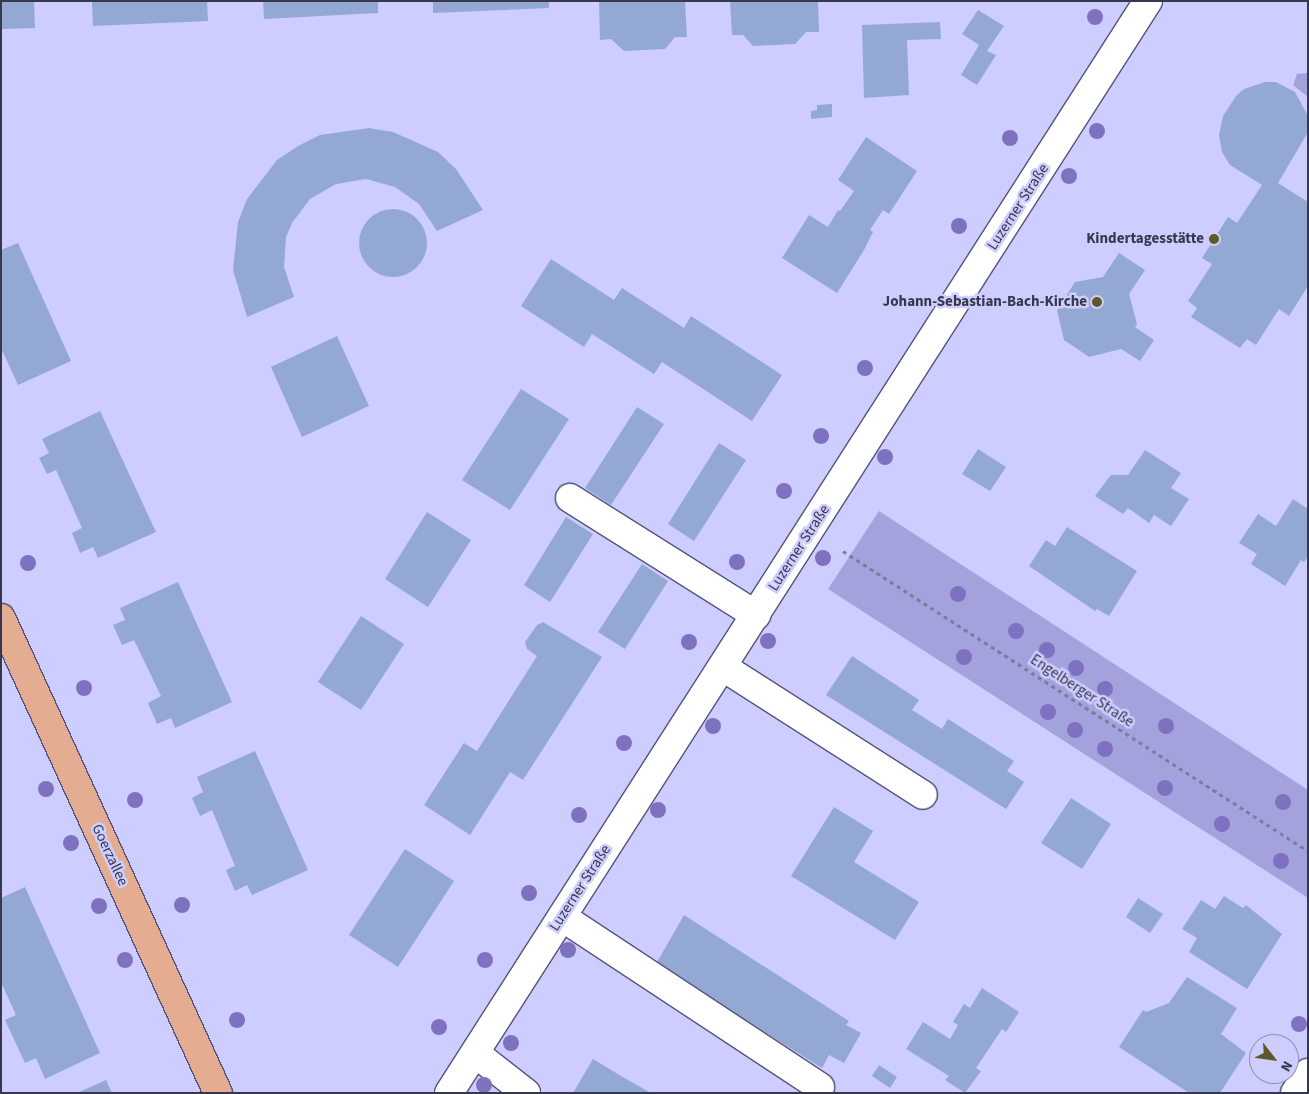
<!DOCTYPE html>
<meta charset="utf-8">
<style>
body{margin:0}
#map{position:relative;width:1309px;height:1094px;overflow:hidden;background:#cecdff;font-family:"Source Sans 3",sans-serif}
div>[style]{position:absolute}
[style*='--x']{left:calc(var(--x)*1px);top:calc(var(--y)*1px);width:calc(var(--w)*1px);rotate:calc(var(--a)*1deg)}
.green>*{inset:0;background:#a4a2dd}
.building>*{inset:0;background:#94a8d4}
.round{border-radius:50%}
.path>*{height:3px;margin-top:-1.5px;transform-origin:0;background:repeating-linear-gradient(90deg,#7d7c9e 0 4px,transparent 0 8px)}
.roads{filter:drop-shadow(1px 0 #55537d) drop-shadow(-1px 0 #55537d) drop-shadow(0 1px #55537d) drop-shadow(0 -1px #55537d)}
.minor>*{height:28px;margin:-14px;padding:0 14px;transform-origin:14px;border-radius:14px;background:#fff}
.major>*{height:28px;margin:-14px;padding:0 14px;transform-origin:14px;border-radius:14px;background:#e4ac91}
.trees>*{width:16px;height:16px;margin:-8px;border-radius:50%;background:#7e72c0}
.dots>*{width:14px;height:14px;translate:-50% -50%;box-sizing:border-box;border:2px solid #cecdff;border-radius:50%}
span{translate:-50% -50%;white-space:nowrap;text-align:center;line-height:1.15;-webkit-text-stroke:5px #cecdff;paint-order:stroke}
.street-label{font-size:15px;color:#38384c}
.poi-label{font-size:15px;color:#38384c;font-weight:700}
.right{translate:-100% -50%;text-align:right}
.frame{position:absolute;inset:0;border:2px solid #38384c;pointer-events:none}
.north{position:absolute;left:1249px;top:1034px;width:50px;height:50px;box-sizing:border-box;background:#cecdff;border:1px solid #9291b7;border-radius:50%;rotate:120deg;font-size:14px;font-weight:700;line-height:20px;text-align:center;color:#38384c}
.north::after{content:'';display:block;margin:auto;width:18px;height:22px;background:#5e5a27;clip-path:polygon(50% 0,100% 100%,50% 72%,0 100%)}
</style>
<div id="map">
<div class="green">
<i style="clip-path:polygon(1308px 73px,1308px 97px,1293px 85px,1297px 74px)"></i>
<i style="clip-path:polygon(879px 511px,1308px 790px,1308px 898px,828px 589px)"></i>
</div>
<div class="building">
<i style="clip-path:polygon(1px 1px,34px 1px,35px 28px,1px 29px)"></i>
<i style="clip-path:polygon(92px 1px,207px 1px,208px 21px,93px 26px)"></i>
<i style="clip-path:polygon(263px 1px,378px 1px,378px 13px,264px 19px)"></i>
<i style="clip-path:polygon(433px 1px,549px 1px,549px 8px,433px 13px)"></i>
<i style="clip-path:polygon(599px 1px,685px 1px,687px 37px,675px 37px,665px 49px,624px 51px,611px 39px,600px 40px)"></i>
<i style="clip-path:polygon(730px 1px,818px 1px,819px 32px,806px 32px,795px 44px,753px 46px,743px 35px,732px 35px)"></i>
<i style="clip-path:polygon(978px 10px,1004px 26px,987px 51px,996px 55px,977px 85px,961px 75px,979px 45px,962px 34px)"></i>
<i style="clip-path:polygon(940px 22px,941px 39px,907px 40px,909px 95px,864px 98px,862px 25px)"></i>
<i style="clip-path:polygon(1265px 82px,1276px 82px,1295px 92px,1308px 116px,1308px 132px,1278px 183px,1308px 202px,1308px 286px,1289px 316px,1279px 309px,1256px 345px,1247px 339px,1240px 348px,1191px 317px,1197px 308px,1188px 301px,1212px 264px,1202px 258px,1228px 217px,1237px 223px,1262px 185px,1230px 165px,1222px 152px,1219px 135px,1223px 116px,1236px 96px,1244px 89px)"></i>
<i style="clip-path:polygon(832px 104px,832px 117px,811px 119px,811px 111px,817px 110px,817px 105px)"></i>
<i style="clip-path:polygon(369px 128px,393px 132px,438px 152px,456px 169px,483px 210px,437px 231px,419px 204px,395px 187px,366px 179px,336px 184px,310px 199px,292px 223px,286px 237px,284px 267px,294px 297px,247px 317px,233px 270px,238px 222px,247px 199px,277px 160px,298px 146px,320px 135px)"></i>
<i style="clip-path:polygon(866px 137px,917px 171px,889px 214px,883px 210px,870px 230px,873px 232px,864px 250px,837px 293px,782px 258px,809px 215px,828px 227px,838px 210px,840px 211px,854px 191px,838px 180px)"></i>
<i class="round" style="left:359px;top:209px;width:68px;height:68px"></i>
<i style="clip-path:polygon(18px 243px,71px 361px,18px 385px,1px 348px,1px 250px)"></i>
<i style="clip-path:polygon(1119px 253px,1145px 270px,1129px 294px,1137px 324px,1135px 327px,1154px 340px,1140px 361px,1121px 349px,1089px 357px,1064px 340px,1057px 310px,1075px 282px,1103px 277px)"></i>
<i style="clip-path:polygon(551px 259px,614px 300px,622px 288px,684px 328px,691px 316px,782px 375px,752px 421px,662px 362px,654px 374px,592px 334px,584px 347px,521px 306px)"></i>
<i style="clip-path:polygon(337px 336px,369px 406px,302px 437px,271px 367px)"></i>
<i style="clip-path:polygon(521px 389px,569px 419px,510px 510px,462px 480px)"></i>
<i style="clip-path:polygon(637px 407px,664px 424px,611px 505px,585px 488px)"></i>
<i style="clip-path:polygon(100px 411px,156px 532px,98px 558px,93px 547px,80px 553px,72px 533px,82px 528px,56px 470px,47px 474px,39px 458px,49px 453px,42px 439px)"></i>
<i style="clip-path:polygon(719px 443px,746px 460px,694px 541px,668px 524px)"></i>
<i style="clip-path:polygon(978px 449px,1006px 467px,990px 491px,962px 474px)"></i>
<i style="clip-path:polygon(1145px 450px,1181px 473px,1171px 488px,1189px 499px,1171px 526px,1154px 515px,1149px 523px,1128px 508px,1123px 514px,1095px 496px,1111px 475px,1128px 475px)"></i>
<i style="clip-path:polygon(1293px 499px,1308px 509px,1308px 557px,1304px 562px,1301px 560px,1285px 586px,1251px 564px,1257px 554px,1239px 543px,1258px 514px,1276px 526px)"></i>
<i style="clip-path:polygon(427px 512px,471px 540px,428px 607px,385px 579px)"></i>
<i style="clip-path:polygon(566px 517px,593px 534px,550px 602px,524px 585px)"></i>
<i style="clip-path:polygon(1067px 527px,1137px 571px,1109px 616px,1097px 609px,1095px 611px,1029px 566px,1046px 540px,1055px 546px)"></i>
<i style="clip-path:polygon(642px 564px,668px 581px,625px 649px,598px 632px)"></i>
<i style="clip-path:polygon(178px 582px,232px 702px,175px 728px,171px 718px,157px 724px,148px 703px,161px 696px,134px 640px,122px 645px,113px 625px,125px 620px,120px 608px)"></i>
<i style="clip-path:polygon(361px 616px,404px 644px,361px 710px,318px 682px)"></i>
<i style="clip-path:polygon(543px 622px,602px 657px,523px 780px,510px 772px,470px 835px,424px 805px,464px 743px,477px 751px,537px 656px,527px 649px,525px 642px,537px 625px)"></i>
<i style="clip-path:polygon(852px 656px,919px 700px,912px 710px,942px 729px,948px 719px,1014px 761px,1007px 771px,1024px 782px,1006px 809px,826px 695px)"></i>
<i style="clip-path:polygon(255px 751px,308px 870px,252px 895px,247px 885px,235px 891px,226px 870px,235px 866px,212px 810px,200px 816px,192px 798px,203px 792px,197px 777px)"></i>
<i style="clip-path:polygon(1071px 798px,1111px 824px,1082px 869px,1041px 843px)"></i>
<i style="clip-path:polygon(834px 807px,873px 831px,854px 862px,919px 902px,895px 940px,791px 876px)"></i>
<i style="clip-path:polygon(405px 849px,454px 881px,398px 967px,349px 935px)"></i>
<i style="clip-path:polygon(25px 887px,100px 1053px,45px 1079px,36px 1058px,25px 1063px,5px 1020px,16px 1015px,1px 982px,1px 898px)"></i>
<i style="clip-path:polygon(1224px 896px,1243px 908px,1246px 905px,1282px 934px,1247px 989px,1189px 952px,1197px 938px,1182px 929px,1201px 900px,1215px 909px)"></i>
<i style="clip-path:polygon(1138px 898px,1163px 914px,1150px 933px,1126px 917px)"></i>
<i style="clip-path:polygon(684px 915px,849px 1021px,846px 1025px,861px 1033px,844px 1063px,829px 1055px,822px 1068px,656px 964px)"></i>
<i style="clip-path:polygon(1187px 977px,1237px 1008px,1221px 1034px,1246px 1053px,1220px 1093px,1189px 1093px,1119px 1047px,1143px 1010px,1146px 1012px,1169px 1003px)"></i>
<i style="clip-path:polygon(982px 988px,1019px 1012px,1006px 1032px,1002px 1029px,976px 1068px,981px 1071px,965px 1093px,945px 1080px,949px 1076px,906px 1049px,923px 1022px,950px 1039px,958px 1025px,953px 1022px,964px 1004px,970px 1008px)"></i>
<i style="clip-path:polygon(593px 1059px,621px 1076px,651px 1093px,573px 1093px)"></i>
<i style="clip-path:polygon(879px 1065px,897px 1077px,890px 1088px,872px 1076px)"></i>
<i style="clip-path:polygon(106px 1080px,112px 1093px,77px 1093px)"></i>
</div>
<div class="path">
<i style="--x:843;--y:551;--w:553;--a:32.83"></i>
</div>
<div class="roads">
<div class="minor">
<i style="--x:570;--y:498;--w:220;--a:32.2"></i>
<i style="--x:723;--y:667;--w:237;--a:32.6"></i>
<i style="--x:562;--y:917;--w:309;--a:33.4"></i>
<i style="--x:475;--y:1053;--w:65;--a:38.1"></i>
<i style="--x:449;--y:1093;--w:1297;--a:-57.38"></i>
<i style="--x:1295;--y:1093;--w:24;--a:-57"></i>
</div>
<div class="major">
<i style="--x:1;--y:618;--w:522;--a:65.45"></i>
</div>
</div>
<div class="trees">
<i style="left:1095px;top:17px"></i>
<i style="left:1097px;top:131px"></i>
<i style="left:1010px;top:138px"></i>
<i style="left:1069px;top:176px"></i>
<i style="left:959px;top:226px"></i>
<i style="left:865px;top:368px"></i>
<i style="left:821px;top:436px"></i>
<i style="left:885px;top:457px"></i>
<i style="left:784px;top:491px"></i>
<i style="left:823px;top:558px"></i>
<i style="left:737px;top:562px"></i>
<i style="left:28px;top:563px"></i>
<i style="left:958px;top:594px"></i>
<i style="left:1016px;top:631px"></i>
<i style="left:768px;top:641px"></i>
<i style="left:689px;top:642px"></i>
<i style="left:1047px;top:650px"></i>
<i style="left:964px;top:657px"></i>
<i style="left:1076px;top:668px"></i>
<i style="left:84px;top:688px"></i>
<i style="left:1105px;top:689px"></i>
<i style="left:1048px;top:712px"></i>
<i style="left:713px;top:726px"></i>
<i style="left:1166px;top:726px"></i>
<i style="left:1075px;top:730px"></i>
<i style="left:624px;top:743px"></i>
<i style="left:1105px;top:749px"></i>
<i style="left:1165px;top:788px"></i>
<i style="left:46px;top:789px"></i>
<i style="left:135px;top:800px"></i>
<i style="left:1283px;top:802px"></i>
<i style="left:658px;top:810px"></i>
<i style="left:579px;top:815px"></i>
<i style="left:1222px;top:824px"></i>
<i style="left:71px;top:843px"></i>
<i style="left:1281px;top:861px"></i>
<i style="left:529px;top:893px"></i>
<i style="left:182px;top:905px"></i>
<i style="left:99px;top:906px"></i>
<i style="left:568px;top:950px"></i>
<i style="left:125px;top:960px"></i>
<i style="left:485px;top:960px"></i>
<i style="left:237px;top:1020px"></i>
<i style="left:1299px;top:1024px"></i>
<i style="left:439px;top:1027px"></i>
<i style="left:511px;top:1043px"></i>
<i style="left:484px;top:1085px"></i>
</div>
<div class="dots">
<i style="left:1214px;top:239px;background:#5e5a27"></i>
<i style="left:1097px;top:302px;background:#5e5a27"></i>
</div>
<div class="street-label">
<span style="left:1018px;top:207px;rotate:-57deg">Luzerner Straße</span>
<span style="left:799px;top:548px;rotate:-57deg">Luzerner Straße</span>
<span style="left:1082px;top:691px;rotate:33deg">Engelberger Straße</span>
<span style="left:110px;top:855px;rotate:65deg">Goerzallee</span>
<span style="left:580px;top:888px;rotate:-57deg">Luzerner Straße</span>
</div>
<div class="poi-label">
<span class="right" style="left:1204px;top:239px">Kindertagesstätte</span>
<span class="right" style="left:1087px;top:302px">Johann-Sebastian-Bach-Kirche</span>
</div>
<div class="frame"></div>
<div class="north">N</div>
</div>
